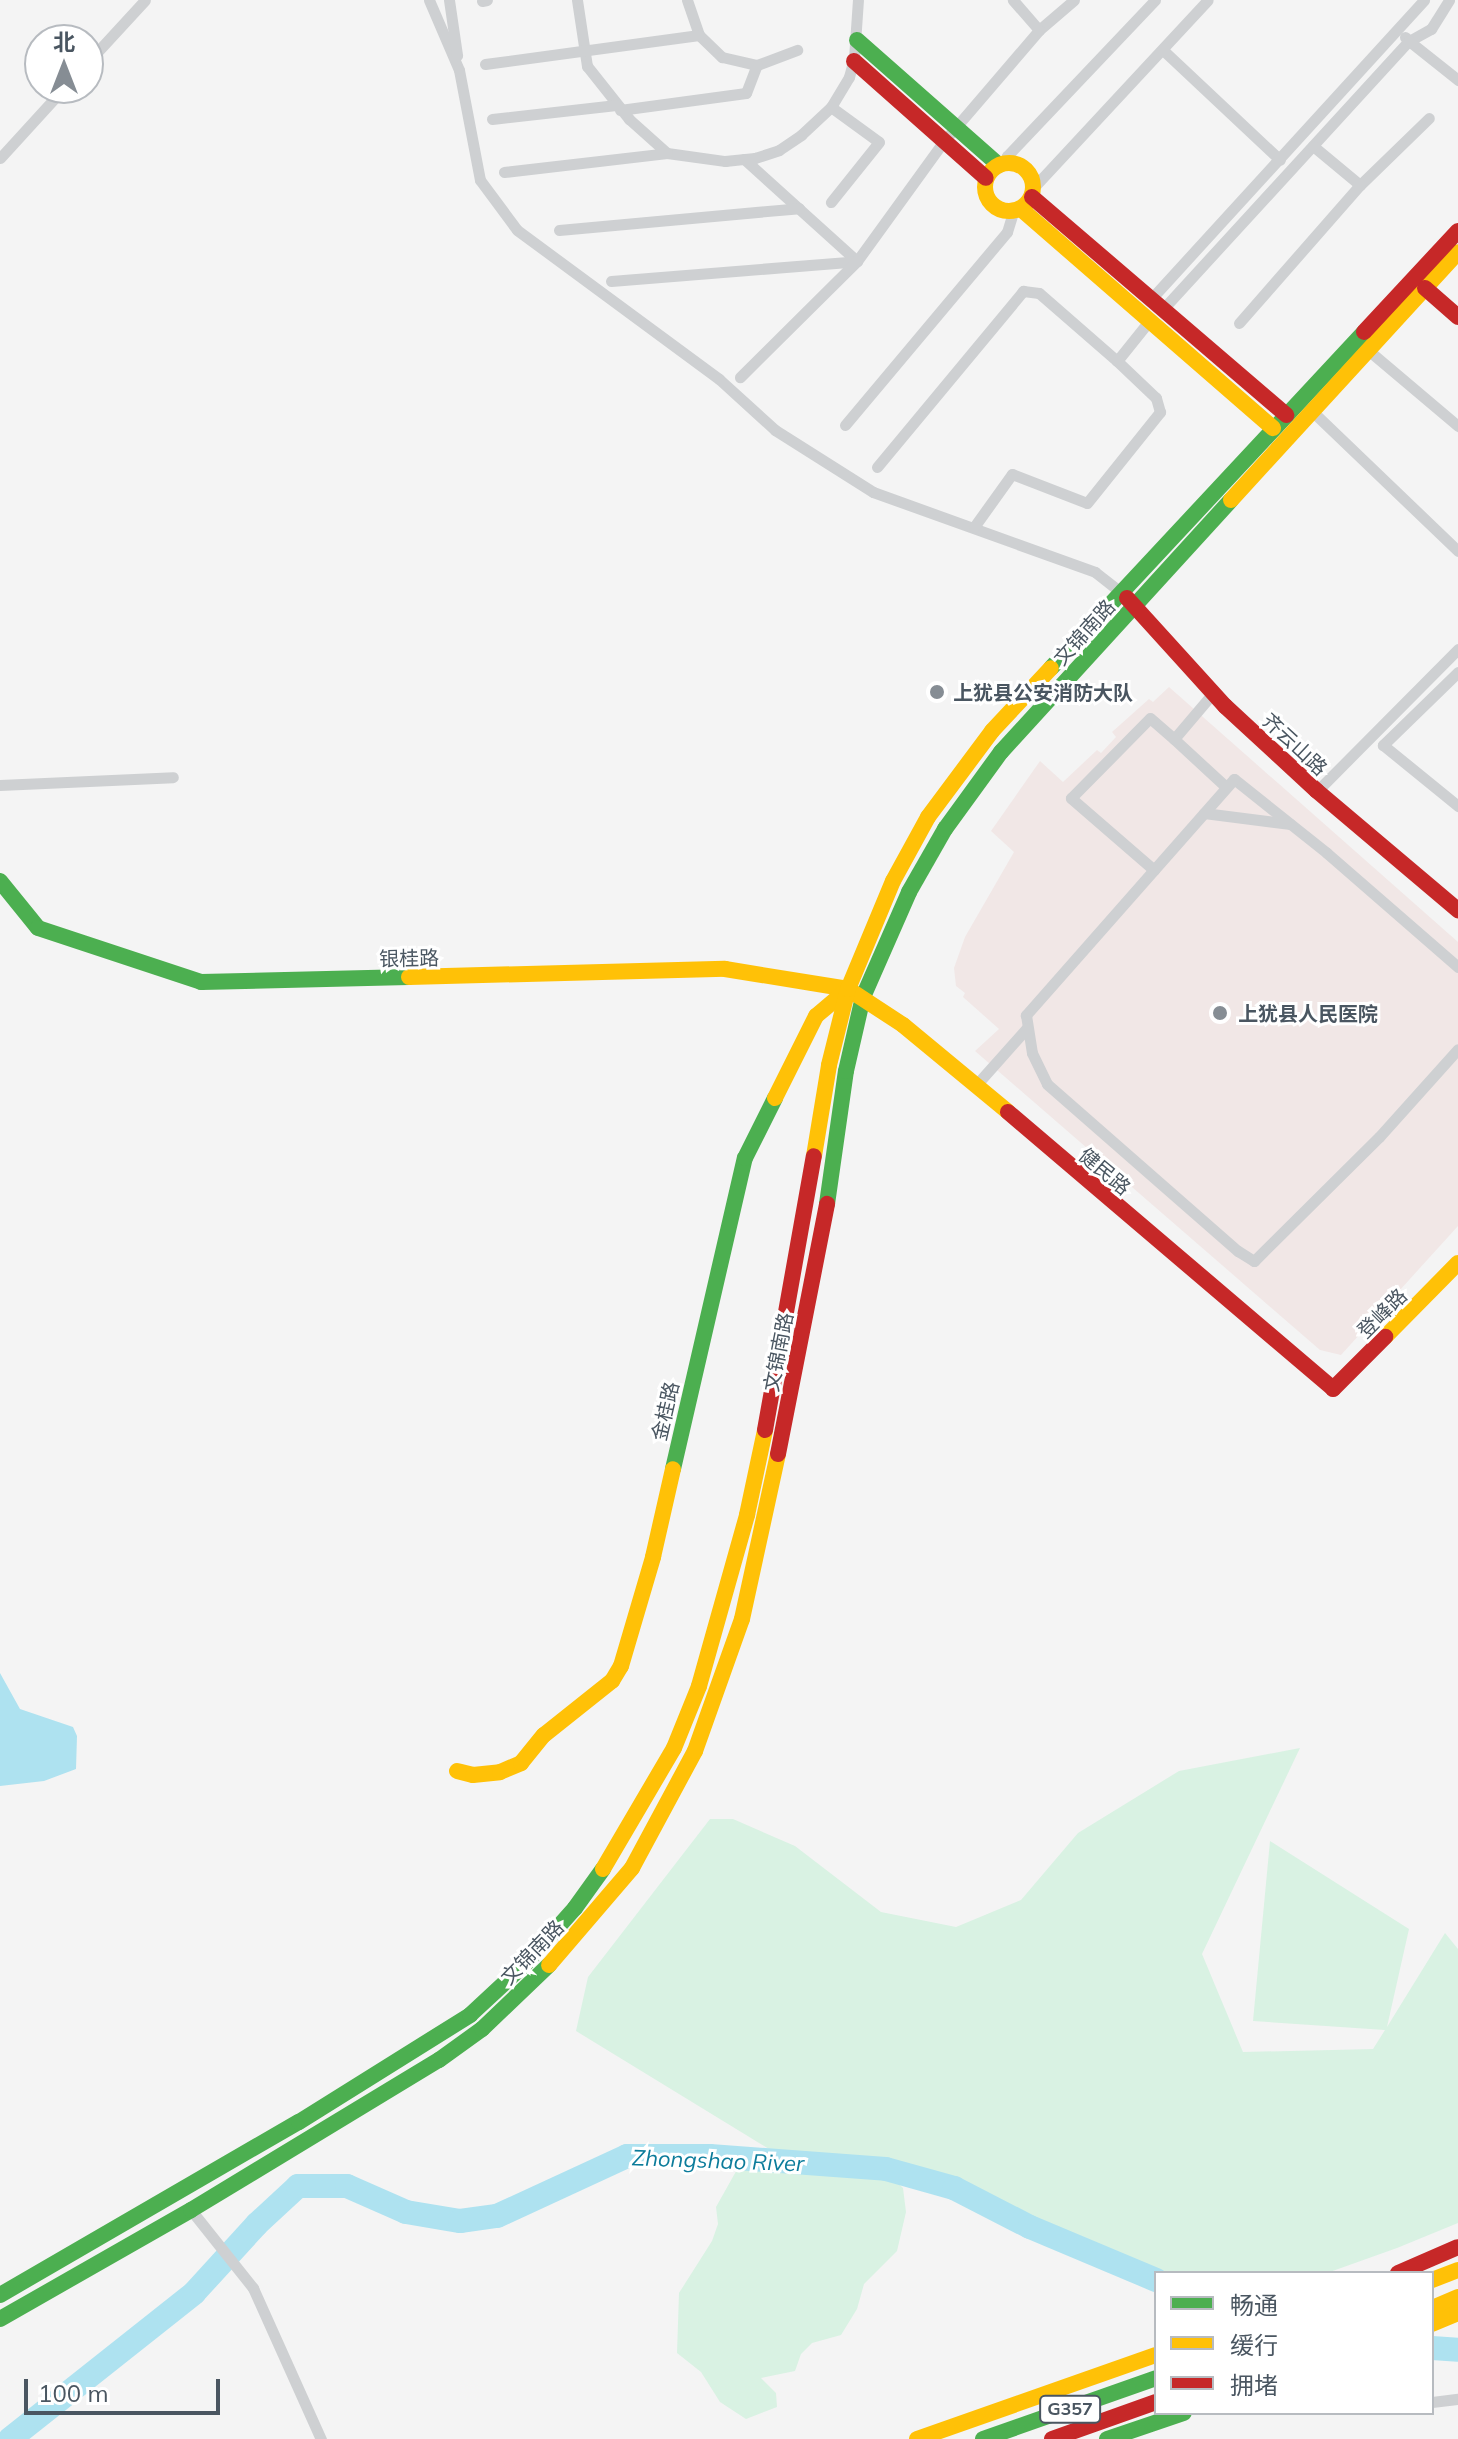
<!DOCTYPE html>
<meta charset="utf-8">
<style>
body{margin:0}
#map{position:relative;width:1458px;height:2439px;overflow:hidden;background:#f4f4f4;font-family:Mulish,"Noto Sans SC",sans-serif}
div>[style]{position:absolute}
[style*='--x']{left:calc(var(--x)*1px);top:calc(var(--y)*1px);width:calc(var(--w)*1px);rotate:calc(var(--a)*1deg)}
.medical>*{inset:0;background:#f1e7e6}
.green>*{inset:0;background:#d9f2e3}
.water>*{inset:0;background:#aee2f0}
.river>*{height:24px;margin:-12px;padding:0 12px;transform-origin:12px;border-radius:12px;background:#aee2f0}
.street>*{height:11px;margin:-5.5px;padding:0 5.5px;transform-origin:5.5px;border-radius:5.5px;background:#ced0d2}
.fast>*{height:16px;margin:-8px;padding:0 8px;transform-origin:8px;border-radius:8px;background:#4caf50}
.slow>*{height:16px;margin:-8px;padding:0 8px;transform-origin:8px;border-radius:8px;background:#ffc107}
.slow>.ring{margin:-8px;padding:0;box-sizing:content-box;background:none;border:16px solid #ffc107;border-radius:50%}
.jam>*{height:16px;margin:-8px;padding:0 8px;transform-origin:8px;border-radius:8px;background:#c62828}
.dots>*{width:22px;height:22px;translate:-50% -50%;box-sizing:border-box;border:4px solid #fff;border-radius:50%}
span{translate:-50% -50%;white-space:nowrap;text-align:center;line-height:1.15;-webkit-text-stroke:6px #fff;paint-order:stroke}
.shield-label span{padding:2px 6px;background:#fff;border:2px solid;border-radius:6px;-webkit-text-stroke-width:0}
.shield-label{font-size:18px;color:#4a5661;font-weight:700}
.street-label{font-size:20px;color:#4a5661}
.poi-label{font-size:20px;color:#4a5661;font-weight:700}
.left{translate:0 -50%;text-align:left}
.water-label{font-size:22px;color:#0c7c9b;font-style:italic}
.legend{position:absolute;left:1154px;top:2271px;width:280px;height:144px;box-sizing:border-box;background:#fff;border:2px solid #b7bbc0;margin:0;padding:10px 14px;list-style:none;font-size:24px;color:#4a5661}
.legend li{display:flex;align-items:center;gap:16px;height:40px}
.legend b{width:40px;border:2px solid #b7bbc0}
.north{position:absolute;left:24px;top:24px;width:80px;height:80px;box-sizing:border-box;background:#fff;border:2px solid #b7bbc0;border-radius:50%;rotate:0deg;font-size:22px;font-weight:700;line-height:32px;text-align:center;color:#4a5661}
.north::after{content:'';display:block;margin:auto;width:28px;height:36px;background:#868d94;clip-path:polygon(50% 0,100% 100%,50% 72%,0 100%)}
.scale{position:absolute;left:24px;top:2379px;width:196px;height:36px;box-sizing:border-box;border:4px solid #4a5661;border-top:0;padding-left:10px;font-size:24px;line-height:28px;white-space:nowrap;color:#4a5661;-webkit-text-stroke:6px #fff;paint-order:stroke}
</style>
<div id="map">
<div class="medical">
<i style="clip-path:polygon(1169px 687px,1458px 942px,1458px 1226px,1341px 1355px,1320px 1350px,975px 1051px,999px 1029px,963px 997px,965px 993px,956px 986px,954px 968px,965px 937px,1014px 852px,991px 831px,1040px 761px,1063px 782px,1097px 750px,1101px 753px,1116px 737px,1112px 732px,1149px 699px,1153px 702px)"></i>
</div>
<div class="green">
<i style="clip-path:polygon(1300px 1748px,1202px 1954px,1243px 2052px,1373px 2049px,1385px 2030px,1253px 2021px,1270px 1841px,1409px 1929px,1387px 2027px,1445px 1933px,1458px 1949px,1458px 2223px,1397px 2248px,1327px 2273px,1156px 2273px,1156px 2278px,1136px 2273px,954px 2188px,886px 2169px,795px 2165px,576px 2031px,588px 1977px,710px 1819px,733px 1819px,795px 1846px,881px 1912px,956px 1927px,1021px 1900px,1078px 1833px,1179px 1771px)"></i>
<i style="clip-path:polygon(739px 2166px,889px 2174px,903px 2188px,906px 2212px,897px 2251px,864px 2284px,857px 2309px,841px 2335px,812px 2343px,801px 2354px,795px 2371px,761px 2378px,776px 2393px,777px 2407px,746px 2419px,720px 2402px,701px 2372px,677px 2353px,679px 2293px,712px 2241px,718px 2224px,716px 2207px)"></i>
</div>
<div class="water">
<i style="clip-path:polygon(0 1673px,20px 1709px,73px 1727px,77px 1736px,76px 1769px,44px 1781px,0 1786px)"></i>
</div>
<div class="river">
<i style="--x:1432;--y:2348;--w:26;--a:4"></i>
<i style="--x:10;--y:2439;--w:235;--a:-38.4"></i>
<i style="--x:194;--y:2293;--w:93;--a:-47.6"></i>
<i style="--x:257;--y:2224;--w:56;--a:-42.8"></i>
<i style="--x:298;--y:2186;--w:49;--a:0"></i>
<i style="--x:347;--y:2186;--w:64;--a:23.8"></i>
<i style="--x:406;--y:2212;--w:55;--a:9.5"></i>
<i style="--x:460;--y:2221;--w:37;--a:-8"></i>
<i style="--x:497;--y:2216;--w:143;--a:-24.8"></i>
<i style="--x:627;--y:2156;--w:83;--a:0"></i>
<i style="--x:710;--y:2156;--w:176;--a:4.2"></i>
<i style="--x:886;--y:2169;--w:71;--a:15.6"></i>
<i style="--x:954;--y:2188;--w:85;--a:27.2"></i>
<i style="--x:1030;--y:2227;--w:137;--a:22.8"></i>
</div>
<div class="street">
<i style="--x:429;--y:0;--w:76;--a:66.8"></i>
<i style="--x:459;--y:70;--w:112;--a:79.2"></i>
<i style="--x:480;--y:180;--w:62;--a:53.5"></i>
<i style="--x:517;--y:230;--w:251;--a:36.4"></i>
<i style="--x:719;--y:379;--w:76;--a:42.3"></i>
<i style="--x:775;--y:430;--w:116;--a:32.3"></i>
<i style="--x:873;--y:492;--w:236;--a:19.8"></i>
<i style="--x:1095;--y:572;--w:33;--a:38"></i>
<i style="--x:449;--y:0;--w:56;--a:81.7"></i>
<i style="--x:577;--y:0;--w:67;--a:81.4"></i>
<i style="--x:587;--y:66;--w:68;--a:51.6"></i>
<i style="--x:629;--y:119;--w:51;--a:41.8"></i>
<i style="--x:667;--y:153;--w:59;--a:7.9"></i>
<i style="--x:725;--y:161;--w:30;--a:-6"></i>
<i style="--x:755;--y:158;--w:25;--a:-18"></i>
<i style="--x:779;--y:150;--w:27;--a:-34"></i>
<i style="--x:801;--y:135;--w:41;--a:-43"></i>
<i style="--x:831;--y:107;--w:35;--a:-59"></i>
<i style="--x:849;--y:77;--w:20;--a:-75"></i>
<i style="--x:854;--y:58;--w:58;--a:-86.1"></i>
<i style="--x:687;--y:0;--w:37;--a:71"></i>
<i style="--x:699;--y:35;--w:32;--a:44"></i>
<i style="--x:722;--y:57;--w:36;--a:13"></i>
<i style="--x:757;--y:65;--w:43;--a:-20.6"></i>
<i style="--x:482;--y:1;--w:5;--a:-11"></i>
<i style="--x:1039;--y:30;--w:46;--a:-40.6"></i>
<i style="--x:1405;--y:37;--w:6;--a:45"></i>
<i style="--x:1409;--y:41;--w:25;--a:-29"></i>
<i style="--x:1431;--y:29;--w:34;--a:-58"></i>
<i style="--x:1164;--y:51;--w:159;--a:43.2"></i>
<i style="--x:88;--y:62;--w:84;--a:-47.4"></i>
<i style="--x:485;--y:64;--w:216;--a:-7.7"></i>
<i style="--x:831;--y:107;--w:59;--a:36.1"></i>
<i style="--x:879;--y:142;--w:77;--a:128.7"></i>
<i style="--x:620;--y:110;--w:127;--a:-7.7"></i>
<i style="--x:746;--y:93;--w:30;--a:-69"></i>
<i style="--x:492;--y:119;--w:125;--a:-6.4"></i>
<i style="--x:0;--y:158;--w:95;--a:-47.6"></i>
<i style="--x:744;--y:159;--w:152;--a:42.1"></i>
<i style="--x:857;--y:261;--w:148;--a:-54.1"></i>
<i style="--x:944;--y:141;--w:146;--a:-49.4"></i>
<i style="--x:1039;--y:30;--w:40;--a:-131"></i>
<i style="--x:1007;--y:163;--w:7;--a:-90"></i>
<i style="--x:1007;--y:156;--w:215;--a:-46.5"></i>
<i style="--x:504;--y:172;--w:164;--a:-6.6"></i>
<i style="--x:1360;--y:185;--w:96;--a:-44.2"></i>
<i style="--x:1034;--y:187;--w:255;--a:-47.1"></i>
<i style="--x:559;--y:230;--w:241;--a:-5.2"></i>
<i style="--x:611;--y:281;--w:247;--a:-4.6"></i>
<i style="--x:857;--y:261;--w:165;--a:135.2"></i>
<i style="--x:1151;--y:299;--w:405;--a:-47.6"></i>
<i style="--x:1163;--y:309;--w:364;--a:-47.5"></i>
<i style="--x:1409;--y:41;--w:63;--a:38.5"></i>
<i style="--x:1239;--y:323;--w:184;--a:-48.8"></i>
<i style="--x:1360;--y:185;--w:61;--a:-140.3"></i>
<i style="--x:1368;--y:350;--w:118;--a:40.2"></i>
<i style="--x:1313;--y:412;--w:201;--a:43.8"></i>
<i style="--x:845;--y:425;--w:252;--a:-50"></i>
<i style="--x:1007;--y:232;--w:21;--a:-73"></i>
<i style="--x:877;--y:467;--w:229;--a:-50.3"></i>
<i style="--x:1023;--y:291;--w:16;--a:7"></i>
<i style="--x:1039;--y:293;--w:103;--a:41.1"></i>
<i style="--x:1117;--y:361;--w:51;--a:-51.3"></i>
<i style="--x:974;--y:527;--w:65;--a:-54.4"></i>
<i style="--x:1012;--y:474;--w:80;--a:21.1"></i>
<i style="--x:1087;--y:503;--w:117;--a:-51.3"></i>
<i style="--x:1160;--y:412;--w:15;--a:-106"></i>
<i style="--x:1156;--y:398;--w:54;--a:-136.5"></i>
<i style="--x:1458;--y:672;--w:105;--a:135.8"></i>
<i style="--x:1383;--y:745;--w:97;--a:39.1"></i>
<i style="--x:1213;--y:693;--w:60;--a:130.3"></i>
<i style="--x:1174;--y:739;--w:71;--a:42.7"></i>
<i style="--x:0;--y:785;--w:173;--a:-2.6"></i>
<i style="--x:1317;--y:791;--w:200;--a:-45.2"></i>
<i style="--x:1204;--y:813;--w:87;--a:7.3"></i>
<i style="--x:1154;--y:870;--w:110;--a:-139.1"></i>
<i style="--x:1071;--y:798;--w:112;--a:-45.4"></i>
<i style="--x:1150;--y:718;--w:32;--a:41"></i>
<i style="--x:1458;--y:967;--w:174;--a:-139"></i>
<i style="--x:1327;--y:853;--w:119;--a:-141.5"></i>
<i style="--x:1234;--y:779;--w:315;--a:131.4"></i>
<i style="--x:1026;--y:1015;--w:38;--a:81"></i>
<i style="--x:1032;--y:1053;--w:34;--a:64"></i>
<i style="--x:1047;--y:1084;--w:254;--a:41.2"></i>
<i style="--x:1238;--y:1251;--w:19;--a:32"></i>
<i style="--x:1254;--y:1261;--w:176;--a:-44.8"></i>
<i style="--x:1379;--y:1137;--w:118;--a:-48.1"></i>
<i style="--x:977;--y:1084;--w:74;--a:-48.3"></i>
<i style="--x:191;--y:2210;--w:100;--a:51.5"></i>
<i style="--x:253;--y:2288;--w:166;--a:65.8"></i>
<i style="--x:1432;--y:2402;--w:26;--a:-7"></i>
</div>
<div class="fast">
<i style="--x:857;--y:40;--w:189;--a:41.4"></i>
<i style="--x:1051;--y:668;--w:459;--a:-47"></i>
<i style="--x:0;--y:881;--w:60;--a:51"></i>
<i style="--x:38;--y:928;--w:172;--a:18.3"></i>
<i style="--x:201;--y:982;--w:208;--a:-1.4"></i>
<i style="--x:827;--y:1204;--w:134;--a:-81.9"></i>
<i style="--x:846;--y:1071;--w:76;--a:-77.1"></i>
<i style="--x:863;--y:997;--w:115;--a:-66.3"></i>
<i style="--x:909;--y:892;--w:73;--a:-60.3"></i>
<i style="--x:945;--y:829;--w:95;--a:-54"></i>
<i style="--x:1001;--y:752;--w:341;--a:-47.6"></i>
<i style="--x:673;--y:1469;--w:319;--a:-77"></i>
<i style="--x:745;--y:1158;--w:67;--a:-63.4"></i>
<i style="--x:0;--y:2295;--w:345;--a:-30.1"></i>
<i style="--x:299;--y:2122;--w:202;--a:-32"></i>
<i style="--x:470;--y:2015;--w:76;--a:-42.9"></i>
<i style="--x:526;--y:1963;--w:74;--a:-48.3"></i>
<i style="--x:575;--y:1908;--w:48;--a:-54.3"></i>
<i style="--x:0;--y:2319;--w:220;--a:-29.7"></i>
<i style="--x:191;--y:2210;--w:290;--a:-31.2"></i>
<i style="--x:439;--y:2060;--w:53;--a:-35.8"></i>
<i style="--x:482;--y:2029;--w:93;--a:-43.7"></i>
<i style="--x:983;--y:2439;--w:183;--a:-19.4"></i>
<i style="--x:1107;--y:2439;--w:81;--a:-18.7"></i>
</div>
<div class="slow">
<i class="ring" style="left:985px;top:163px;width:32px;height:32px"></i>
<i style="--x:1021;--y:209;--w:334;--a:41"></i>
<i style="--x:1231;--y:500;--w:336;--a:-47.5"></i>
<i style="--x:409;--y:977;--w:316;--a:-1.5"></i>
<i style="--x:725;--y:969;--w:125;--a:9.2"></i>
<i style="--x:848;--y:989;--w:66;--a:33.2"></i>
<i style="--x:903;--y:1025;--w:136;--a:39.6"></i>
<i style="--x:775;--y:1098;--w:92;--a:-63.4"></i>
<i style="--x:816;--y:1016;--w:42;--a:-40.2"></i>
<i style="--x:814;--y:1156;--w:92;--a:-80.6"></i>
<i style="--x:829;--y:1065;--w:78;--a:-76"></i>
<i style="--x:848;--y:989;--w:117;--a:-67.4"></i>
<i style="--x:893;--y:881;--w:73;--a:-61.3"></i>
<i style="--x:928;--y:817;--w:107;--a:-53.3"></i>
<i style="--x:992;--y:731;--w:86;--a:-46.9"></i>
<i style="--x:1385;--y:1337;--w:104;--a:-45.4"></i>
<i style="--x:457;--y:1771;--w:16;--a:14"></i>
<i style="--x:473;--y:1775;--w:27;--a:-6"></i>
<i style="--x:500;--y:1772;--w:23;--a:-23"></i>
<i style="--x:521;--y:1763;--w:36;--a:-51"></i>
<i style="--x:544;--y:1735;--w:87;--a:-38.5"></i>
<i style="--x:612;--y:1681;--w:17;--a:-59"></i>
<i style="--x:621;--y:1666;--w:114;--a:-73.6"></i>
<i style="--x:653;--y:1557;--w:90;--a:-77.2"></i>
<i style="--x:603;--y:1869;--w:140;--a:-59.6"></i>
<i style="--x:674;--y:1748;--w:67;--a:-68"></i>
<i style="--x:699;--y:1686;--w:178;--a:-74.3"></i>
<i style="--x:747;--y:1515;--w:87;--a:-78"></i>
<i style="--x:549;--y:1965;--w:128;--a:-49.4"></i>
<i style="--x:632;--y:1868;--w:133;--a:-61.7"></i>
<i style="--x:695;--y:1751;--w:140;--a:-70.4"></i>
<i style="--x:742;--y:1619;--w:169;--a:-77.7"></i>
<i style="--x:1432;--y:2280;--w:28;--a:-21"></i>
<i style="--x:1432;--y:2308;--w:28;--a:-23"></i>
<i style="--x:1432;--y:2324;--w:28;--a:-23"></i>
<i style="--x:917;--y:2439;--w:253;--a:-19.4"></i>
</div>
<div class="jam">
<i style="--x:854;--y:61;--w:176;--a:41.6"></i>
<i style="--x:1032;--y:197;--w:335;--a:40.6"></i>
<i style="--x:1425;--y:288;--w:44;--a:41.3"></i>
<i style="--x:1364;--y:332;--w:138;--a:-47.1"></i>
<i style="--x:1127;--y:598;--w:146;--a:47.8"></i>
<i style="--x:1225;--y:706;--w:125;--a:42.7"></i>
<i style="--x:1317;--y:791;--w:185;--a:40.2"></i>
<i style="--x:1008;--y:1112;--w:427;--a:40.4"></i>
<i style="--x:1333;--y:1389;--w:74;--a:-45"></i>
<i style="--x:765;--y:1430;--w:278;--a:-79.9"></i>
<i style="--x:778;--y:1454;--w:255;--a:-78.9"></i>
<i style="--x:1398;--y:2273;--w:65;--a:-23.4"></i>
<i style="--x:1052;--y:2439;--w:110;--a:-19.6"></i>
</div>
<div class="dots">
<i style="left:937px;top:692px;background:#868d94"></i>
<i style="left:1220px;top:1013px;background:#868d94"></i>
</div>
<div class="shield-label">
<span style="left:1070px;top:2409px">G357</span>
</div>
<div class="street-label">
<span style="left:1084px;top:632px;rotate:-48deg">文锦南路</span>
<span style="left:1295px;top:744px;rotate:43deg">齐云山路</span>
<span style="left:409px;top:958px;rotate:-1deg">银桂路</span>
<span style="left:1105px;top:1171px;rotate:40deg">健民路</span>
<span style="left:1382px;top:1313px;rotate:-45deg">登峰路</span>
<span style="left:778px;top:1352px;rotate:-79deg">文锦南路</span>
<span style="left:665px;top:1411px;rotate:-77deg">金桂路</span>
<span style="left:532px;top:1952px;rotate:-46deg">文锦南路</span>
</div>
<div class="poi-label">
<span class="left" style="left:953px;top:692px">上犹县公安消防大队</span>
<span class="left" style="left:1238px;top:1013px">上犹县人民医院</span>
</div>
<div class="water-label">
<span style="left:718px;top:2161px;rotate:2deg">Zhongshao River</span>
</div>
<ul class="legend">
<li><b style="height:10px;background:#4caf50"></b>畅通</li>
<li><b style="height:10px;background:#ffc107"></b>缓行</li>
<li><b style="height:10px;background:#c62828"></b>拥堵</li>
</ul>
<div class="north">北</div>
<div class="scale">100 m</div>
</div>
